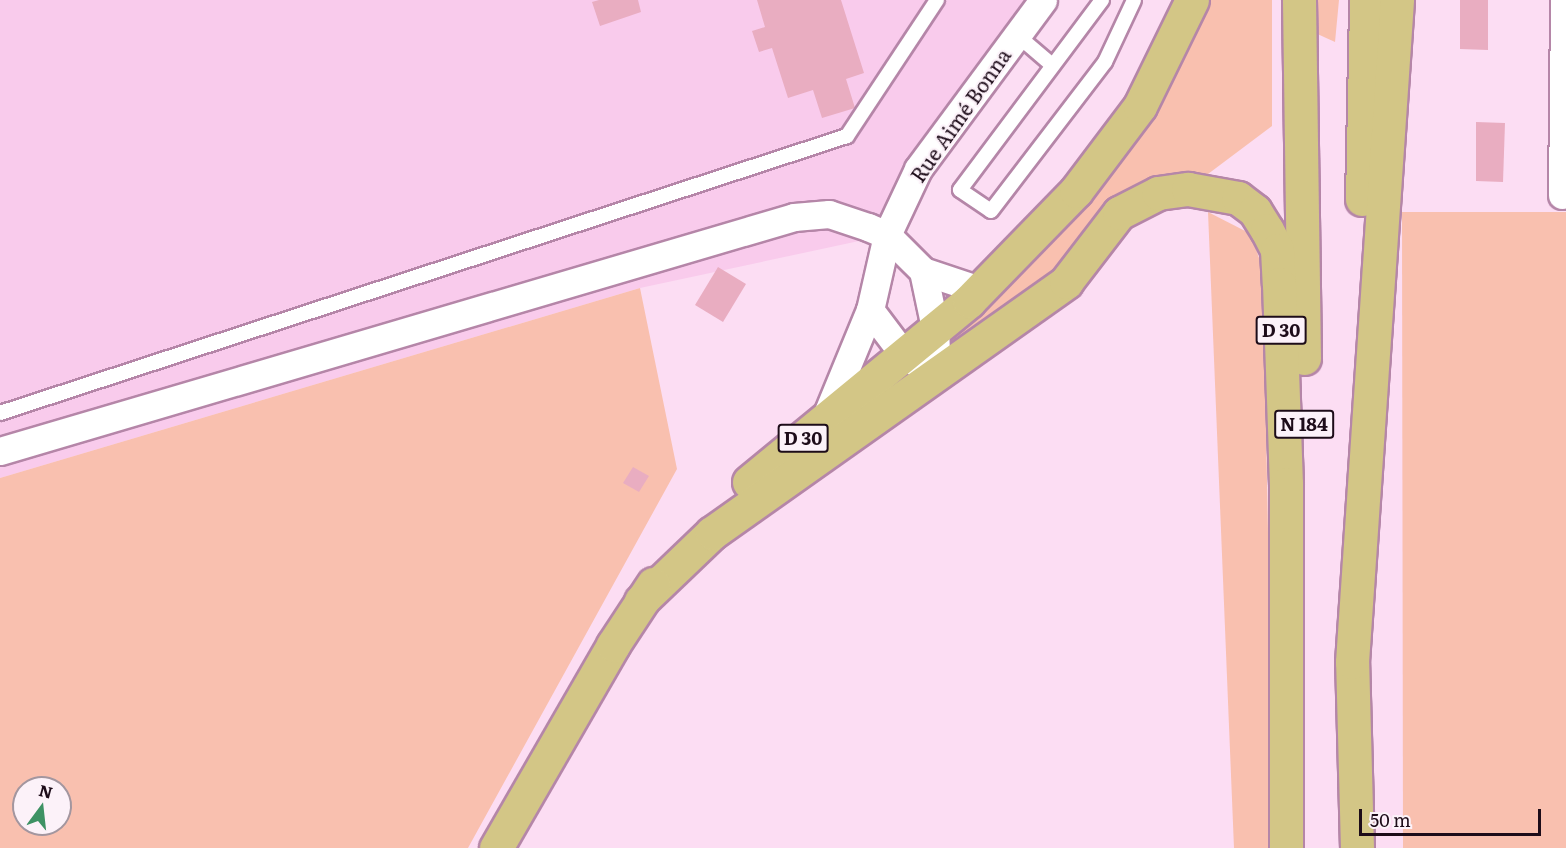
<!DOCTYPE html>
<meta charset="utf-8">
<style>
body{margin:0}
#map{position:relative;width:1566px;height:848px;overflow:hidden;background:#fcddf3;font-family:Literata,serif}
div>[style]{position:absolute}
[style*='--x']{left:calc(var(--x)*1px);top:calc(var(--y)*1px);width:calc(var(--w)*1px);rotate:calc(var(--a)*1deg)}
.built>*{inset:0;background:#f9cbec}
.green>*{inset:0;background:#f9c0af}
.building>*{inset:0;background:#e9adc1}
.roads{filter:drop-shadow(2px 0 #b586a8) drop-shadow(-2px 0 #b586a8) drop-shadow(0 2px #b586a8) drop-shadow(0 -2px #b586a8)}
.lane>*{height:14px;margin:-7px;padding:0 7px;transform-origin:7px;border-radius:7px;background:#fff}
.street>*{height:27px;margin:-13.5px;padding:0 13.5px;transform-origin:13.5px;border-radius:13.5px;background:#fff}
.primary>*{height:33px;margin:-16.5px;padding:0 16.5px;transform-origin:16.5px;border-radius:16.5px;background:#d3c686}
span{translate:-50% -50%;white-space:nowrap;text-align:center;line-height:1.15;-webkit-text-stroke:4.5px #fcf2f9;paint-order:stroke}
.shield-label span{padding:2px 4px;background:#fcf2f9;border:2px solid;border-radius:4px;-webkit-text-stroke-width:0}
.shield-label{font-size:18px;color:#1d0c19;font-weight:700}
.street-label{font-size:20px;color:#1d0c19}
.north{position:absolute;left:12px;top:776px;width:60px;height:60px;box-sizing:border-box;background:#fcf2f9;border:2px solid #a3969f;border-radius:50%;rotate:15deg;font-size:16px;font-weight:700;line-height:24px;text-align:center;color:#1d0c19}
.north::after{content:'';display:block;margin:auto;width:21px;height:27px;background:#3e9264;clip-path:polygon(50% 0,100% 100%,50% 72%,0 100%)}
.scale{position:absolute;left:1359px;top:809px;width:182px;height:27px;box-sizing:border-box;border:3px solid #1d0c19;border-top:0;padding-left:8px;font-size:18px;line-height:21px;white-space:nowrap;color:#1d0c19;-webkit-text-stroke:4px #fcf2f9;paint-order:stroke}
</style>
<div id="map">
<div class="built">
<i style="clip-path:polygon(0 0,1043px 0,887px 235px,640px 288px,0 478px)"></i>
</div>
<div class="green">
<i style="clip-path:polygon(1192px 0,1272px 0,1272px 126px,1188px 189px,1158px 193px,1089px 255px,933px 364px,969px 301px,1076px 191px)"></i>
<i style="clip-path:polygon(1312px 0,1339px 0,1335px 42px,1313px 32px)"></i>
<i style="clip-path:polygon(1208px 212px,1251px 234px,1263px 270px,1274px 848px,1234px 848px)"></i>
<i style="clip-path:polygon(1402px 212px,1566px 212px,1566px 848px,1403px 848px)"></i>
<i style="clip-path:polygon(evenodd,640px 288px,677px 469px,468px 848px,0 848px,0 478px,640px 288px,24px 788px,60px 788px,60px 824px,24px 824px,24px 788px)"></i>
</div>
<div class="building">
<i style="clip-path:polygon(599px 0,638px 0,641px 12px,600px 26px,592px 2px)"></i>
<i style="clip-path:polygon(757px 0,841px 0,864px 73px,846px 79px,855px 108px,822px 118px,813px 90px,788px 98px,772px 48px,759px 52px,752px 31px,765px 27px)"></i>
<i style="clip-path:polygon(1460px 0,1488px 0,1488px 50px,1460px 49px)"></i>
<i style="clip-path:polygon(1476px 122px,1505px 123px,1503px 182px,1476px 181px)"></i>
<i style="clip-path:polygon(718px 267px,746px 284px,723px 322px,695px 305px)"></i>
<i style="clip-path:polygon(633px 467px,649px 476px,639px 492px,623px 483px)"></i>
</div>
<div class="roads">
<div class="lane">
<i style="--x:1102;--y:0;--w:237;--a:126.8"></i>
<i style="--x:960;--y:190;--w:37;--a:34"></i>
<i style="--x:991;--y:211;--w:188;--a:-52.6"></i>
<i style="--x:1105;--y:62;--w:68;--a:-64.9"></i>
<i style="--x:1017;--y:35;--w:46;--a:40.6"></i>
<i style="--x:0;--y:413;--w:891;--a:-18.11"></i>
<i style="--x:847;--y:136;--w:163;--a:-56.5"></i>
</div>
<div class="street">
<i style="--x:1562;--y:195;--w:195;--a:-89.4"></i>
<i style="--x:923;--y:271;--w:58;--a:78.1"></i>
<i style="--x:935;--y:328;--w:48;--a:87.6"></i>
<i style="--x:870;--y:310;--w:56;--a:52.9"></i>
<i style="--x:904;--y:355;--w:20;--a:33"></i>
<i style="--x:825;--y:419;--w:118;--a:-67.6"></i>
<i style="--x:870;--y:310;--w:77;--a:-77.2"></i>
<i style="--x:887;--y:235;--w:73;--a:-64.8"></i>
<i style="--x:918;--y:169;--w:210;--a:-53.5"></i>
<i style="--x:0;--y:451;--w:828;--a:-16.42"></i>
<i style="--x:794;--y:217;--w:35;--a:-5"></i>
<i style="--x:829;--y:214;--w:41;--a:18.4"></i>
<i style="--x:868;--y:227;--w:21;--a:23"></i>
<i style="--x:887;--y:235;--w:51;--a:45"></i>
<i style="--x:923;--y:271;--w:60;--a:18.4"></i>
</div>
<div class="primary">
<i style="--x:1299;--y:0;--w:358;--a:89.2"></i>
<i style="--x:1362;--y:199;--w:199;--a:-88.8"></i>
<i style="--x:749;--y:482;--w:285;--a:-39.4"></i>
<i style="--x:969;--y:301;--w:153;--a:-45.8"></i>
<i style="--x:1076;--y:191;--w:106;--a:-53"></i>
<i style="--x:1140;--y:106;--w:118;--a:-63.9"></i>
<i style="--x:641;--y:601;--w:98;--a:-43.8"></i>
<i style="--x:712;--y:533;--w:434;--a:-35.3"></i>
<i style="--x:1066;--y:282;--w:87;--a:-52.5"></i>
<i style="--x:1119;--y:213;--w:44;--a:-27.1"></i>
<i style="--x:1158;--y:193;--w:30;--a:-8"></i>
<i style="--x:1188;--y:189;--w:51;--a:10.2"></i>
<i style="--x:1238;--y:198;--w:21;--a:37"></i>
<i style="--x:1255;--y:211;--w:22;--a:58"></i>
<i style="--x:1267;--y:230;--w:22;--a:63"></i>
<i style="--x:1277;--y:250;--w:34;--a:87"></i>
<i style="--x:1279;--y:284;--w:200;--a:88"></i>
<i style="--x:1286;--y:484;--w:364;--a:90"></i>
<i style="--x:496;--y:848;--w:234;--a:-60"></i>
<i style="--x:613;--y:645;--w:73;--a:-56.7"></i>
<i style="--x:1357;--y:848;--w:186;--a:-91.5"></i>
<i style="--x:1352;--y:662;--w:664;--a:-86.11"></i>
</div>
</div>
<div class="shield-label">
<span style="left:1281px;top:330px">D 30</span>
<span style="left:1304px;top:424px">N 184</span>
<span style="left:803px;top:438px">D 30</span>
</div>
<div class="street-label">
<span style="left:960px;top:115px;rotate:-55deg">Rue Aimé Bonna</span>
</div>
<div class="north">N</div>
<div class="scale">50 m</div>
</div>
